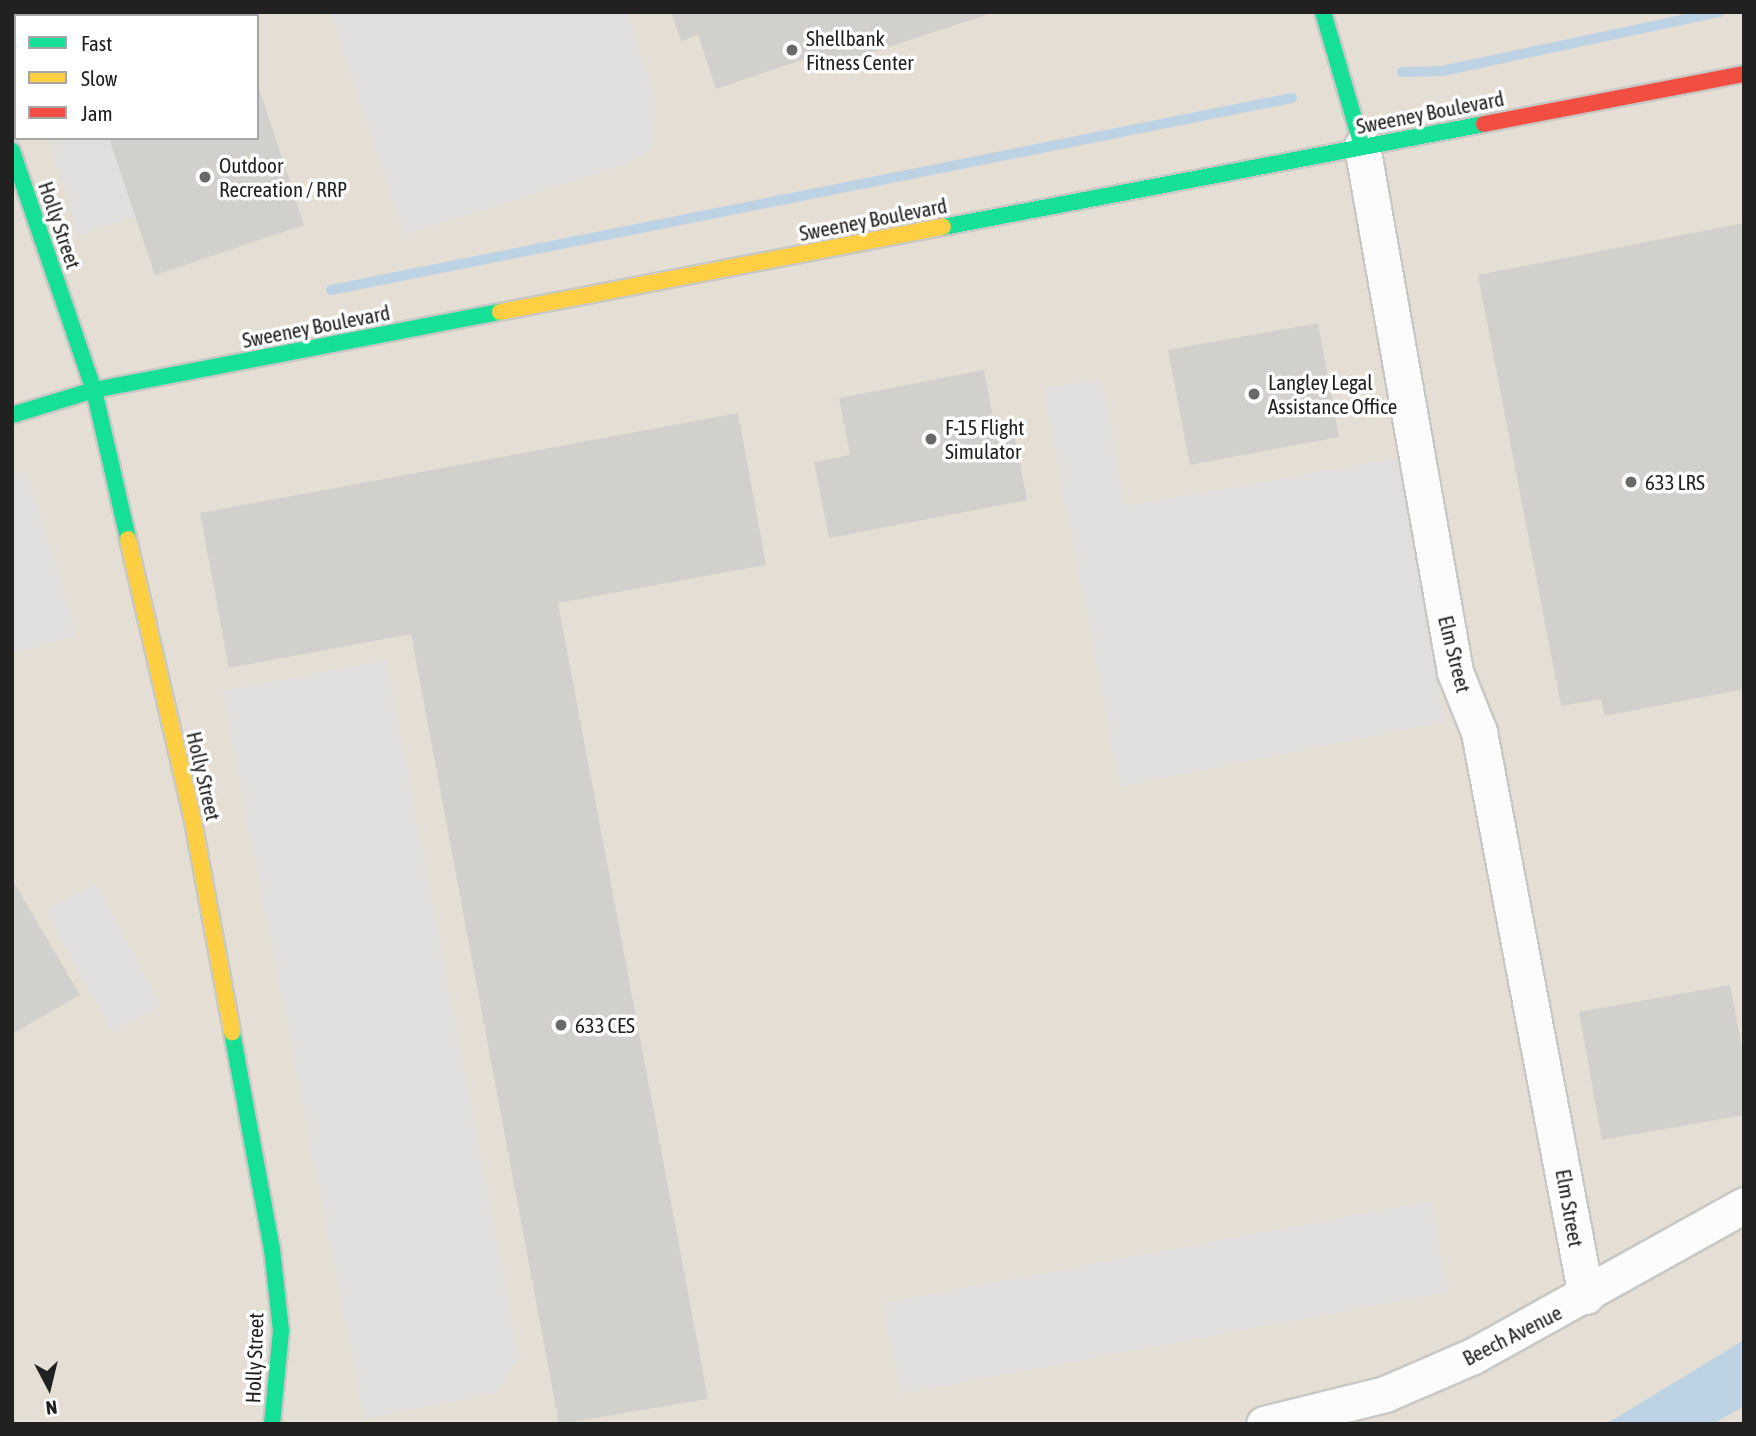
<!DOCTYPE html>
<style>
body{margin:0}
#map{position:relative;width:1756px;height:1436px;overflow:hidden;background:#efeee9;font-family:"Asap Condensed",sans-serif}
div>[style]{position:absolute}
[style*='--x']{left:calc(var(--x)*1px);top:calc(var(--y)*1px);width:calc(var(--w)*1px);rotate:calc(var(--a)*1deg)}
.military>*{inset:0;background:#e5ded5}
.parking>*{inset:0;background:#e0dfdd}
.water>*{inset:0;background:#bdd3e3}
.stream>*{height:10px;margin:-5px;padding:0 5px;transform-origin:5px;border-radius:5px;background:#bdd3e3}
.building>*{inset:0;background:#d1d0cc}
.roads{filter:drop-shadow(2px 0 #c8c8c5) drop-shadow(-2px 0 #c8c8c5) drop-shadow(0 2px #c8c8c5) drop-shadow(0 -2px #c8c8c5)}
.street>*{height:35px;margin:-17.5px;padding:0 17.5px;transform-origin:17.5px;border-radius:17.5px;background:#fdfcfc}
.fast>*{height:16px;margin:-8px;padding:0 8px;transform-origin:8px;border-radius:8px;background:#16e098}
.slow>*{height:16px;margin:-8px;padding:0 8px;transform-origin:8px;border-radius:8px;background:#ffcf43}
.jam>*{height:16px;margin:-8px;padding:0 8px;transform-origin:8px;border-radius:8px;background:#f24e42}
.dots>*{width:19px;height:19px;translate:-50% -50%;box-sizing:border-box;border:4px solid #fff;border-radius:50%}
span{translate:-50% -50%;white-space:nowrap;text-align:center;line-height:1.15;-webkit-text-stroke:7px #fff;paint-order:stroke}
.poi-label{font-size:21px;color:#212121}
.left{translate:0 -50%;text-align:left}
.street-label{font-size:21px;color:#212121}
.frame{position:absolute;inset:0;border:14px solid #212121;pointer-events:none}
.legend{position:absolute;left:14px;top:14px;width:245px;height:126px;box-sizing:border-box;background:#fff;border:2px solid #a6a6a6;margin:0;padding:9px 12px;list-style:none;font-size:21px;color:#212121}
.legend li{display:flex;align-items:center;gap:14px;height:35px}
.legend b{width:35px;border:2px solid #a6a6a6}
.north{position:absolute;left:14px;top:1352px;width:70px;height:70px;-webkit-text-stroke:5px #fff;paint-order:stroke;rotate:173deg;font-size:19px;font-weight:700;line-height:28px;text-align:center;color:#212121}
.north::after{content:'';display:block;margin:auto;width:24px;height:32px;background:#212121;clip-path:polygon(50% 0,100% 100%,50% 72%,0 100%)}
</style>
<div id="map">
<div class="military">
<i style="clip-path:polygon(evenodd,12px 12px,1744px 12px,1744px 1424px,12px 1424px,12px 12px,16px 16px,257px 16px,257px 138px,16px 138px,16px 16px)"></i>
</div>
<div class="parking">
<i style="clip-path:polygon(330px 12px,626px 12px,656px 101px,652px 148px,628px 164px,404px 235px)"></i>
<i style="clip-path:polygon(48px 138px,109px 138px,136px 216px,80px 235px)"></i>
<i style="clip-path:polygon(1102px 379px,1125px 506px,1398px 458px,1444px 722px,1120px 787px,1043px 388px)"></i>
<i style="clip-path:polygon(26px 470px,77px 635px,12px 654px,12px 474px)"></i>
<i style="clip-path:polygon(386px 660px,519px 1356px,497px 1393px,364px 1419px,222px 691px)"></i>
<i style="clip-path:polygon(96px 884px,161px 1006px,112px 1032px,45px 911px)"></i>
<i style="clip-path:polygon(1431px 1201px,1448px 1292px,900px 1394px,883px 1303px)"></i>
</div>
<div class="water">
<i style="clip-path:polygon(1744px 1340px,1744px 1406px,1713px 1424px,1606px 1424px)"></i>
</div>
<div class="stream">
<i style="--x:1402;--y:72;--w:40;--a:-1.4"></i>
<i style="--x:1442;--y:71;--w:284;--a:-12"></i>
<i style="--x:331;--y:290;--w:980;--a:-11.3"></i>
</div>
<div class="building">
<i style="clip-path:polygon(67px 12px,233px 12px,234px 16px,68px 16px)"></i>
<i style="clip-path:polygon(671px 12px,991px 12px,992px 13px,813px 72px,808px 58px,716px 89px,698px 35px,681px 41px)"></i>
<i style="clip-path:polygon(258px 85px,304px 225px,155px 275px,109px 138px,257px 138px)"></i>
<i style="clip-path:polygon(1744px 223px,1744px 689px,1605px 716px,1601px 699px,1561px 706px,1478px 275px)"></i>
<i style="clip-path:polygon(1318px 323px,1339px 437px,1190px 465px,1168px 350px)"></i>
<i style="clip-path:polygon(984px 370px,994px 422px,1011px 419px,1027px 500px,829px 538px,814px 462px,850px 455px,839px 398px)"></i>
<i style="clip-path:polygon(738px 413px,766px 565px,558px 603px,708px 1399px,559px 1424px,411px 634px,229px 668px,200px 513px)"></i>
<i style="clip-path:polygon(12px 879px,80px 995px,12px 1034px)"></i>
<i style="clip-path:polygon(1730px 985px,1744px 1058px,1744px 1115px,1602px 1140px,1579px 1012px)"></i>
</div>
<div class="roads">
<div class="street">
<i style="--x:1362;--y:146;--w:534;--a:79.97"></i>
<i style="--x:1455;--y:672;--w:65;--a:68.2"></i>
<i style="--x:1479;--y:732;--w:574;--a:79.26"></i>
<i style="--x:1264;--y:1424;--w:125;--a:-13.9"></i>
<i style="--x:1385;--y:1394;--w:96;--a:-23.4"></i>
<i style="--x:1473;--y:1356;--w:310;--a:-29.1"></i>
</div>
<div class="fast">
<i style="--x:1323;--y:12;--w:140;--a:73.8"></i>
<i style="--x:12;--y:151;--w:253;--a:71.1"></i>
<i style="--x:94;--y:390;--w:153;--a:77.1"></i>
<i style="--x:943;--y:227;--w:551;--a:-10.78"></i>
<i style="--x:12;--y:415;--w:86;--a:-17"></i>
<i style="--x:94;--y:390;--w:413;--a:-10.9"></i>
<i style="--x:232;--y:1032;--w:221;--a:79.6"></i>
<i style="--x:272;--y:1249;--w:82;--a:83.7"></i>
<i style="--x:281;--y:1331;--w:93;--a:95.5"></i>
</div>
<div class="slow">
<i style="--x:500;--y:312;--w:451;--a:-10.9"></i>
<i style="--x:128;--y:539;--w:289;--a:77"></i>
<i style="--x:193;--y:821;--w:215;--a:79.5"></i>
</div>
<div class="jam">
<i style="--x:1484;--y:124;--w:265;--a:-10.9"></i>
</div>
</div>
<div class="dots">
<i style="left:792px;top:50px;background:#696967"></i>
<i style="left:205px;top:177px;background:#696967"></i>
<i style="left:1254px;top:394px;background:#696967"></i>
<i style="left:931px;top:439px;background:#696967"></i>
<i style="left:1631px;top:482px;background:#696967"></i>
<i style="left:561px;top:1025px;background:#696967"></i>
</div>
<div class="poi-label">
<span class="left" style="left:806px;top:50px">Shellbank<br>Fitness Center</span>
<span class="left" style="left:219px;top:177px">Outdoor<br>Recreation / RRP</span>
<span class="left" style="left:1268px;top:394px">Langley Legal<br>Assistance Office</span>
<span class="left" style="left:945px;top:439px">F-15 Flight<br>Simulator</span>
<span class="left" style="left:1645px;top:482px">633 LRS</span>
<span class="left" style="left:575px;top:1025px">633 CES</span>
</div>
<div class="street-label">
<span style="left:1430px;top:112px;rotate:-11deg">Sweeney Boulevard</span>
<span style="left:873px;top:219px;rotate:-11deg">Sweeney Boulevard</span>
<span style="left:60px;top:225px;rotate:71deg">Holly Street</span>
<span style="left:316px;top:326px;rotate:-11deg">Sweeney Boulevard</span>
<span style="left:1455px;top:654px;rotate:76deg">Elm Street</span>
<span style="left:204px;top:776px;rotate:77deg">Holly Street</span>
<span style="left:1570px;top:1208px;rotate:80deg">Elm Street</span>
<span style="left:1512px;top:1335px;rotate:-27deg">Beech Avenue</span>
<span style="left:254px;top:1358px;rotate:-88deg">Holly Street</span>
</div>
<div class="frame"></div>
<ul class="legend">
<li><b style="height:9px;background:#16e098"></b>Fast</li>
<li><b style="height:9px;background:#ffcf43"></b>Slow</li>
<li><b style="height:9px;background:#f24e42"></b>Jam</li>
</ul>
<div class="north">N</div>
</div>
